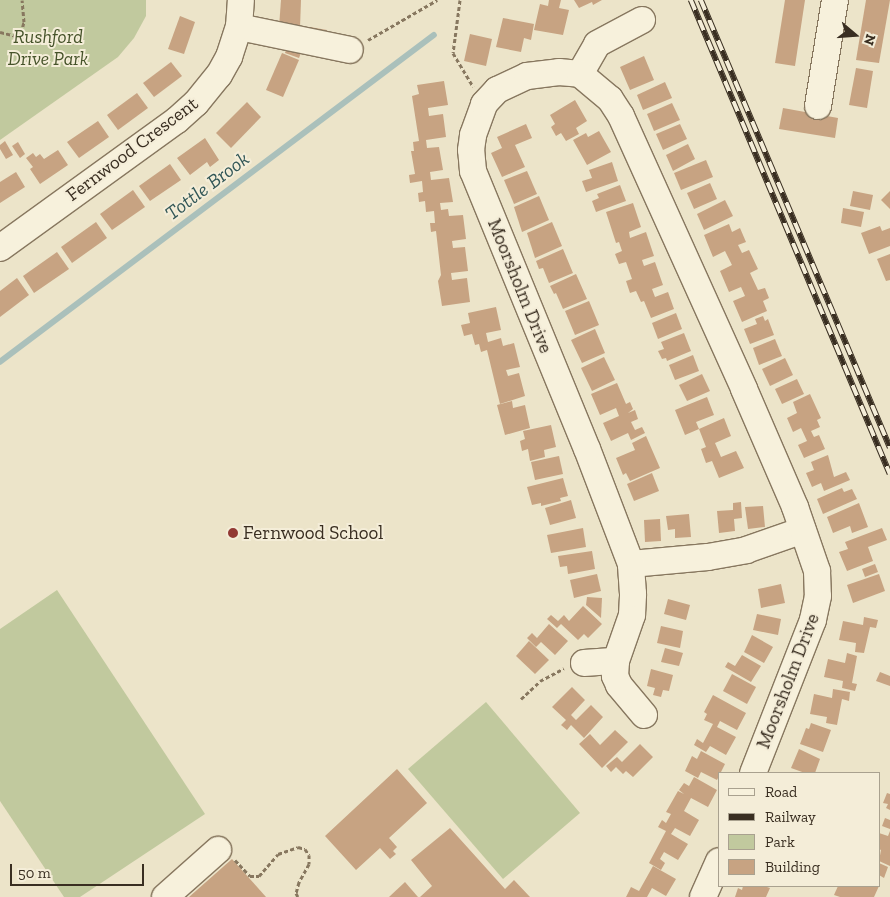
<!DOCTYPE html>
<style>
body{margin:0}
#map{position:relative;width:890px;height:897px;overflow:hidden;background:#ece4c9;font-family:"Zilla Slab",serif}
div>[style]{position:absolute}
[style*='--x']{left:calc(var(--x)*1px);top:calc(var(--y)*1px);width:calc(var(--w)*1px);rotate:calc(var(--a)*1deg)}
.green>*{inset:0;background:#c1c99e}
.stream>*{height:5.5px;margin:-2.75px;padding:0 2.75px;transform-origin:2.75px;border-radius:2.75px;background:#aac0bb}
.building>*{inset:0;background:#c7a382}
.path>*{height:3px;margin-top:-1.5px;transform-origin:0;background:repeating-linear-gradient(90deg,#87775f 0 4px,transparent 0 6.5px)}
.roads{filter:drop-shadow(1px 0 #87775f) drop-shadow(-1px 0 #87775f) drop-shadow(0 1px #87775f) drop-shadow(0 -1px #87775f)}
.minor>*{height:26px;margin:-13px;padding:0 13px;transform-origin:13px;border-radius:13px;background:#f7f1dc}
.rail>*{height:5.5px;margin-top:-2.75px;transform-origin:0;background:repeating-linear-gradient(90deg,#f4edd8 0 11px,#392e21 0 22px);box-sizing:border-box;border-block:1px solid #392e21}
.dots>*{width:14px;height:14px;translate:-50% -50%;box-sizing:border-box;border:2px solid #f4edd8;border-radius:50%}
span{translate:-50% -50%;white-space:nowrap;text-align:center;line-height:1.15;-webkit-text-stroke:4px #f4edd8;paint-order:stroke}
.park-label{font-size:19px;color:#46532a;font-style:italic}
.street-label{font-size:19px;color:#392e21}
.poi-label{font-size:19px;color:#392e21}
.left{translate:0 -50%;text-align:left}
.water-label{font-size:20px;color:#325757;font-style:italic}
.legend{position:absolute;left:718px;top:772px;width:162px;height:115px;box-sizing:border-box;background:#f4edd8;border:1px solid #a9a18f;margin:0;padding:6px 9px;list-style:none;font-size:15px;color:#392e21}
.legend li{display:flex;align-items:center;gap:10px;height:25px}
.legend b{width:25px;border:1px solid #a9a18f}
.north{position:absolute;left:830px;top:10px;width:50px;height:50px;-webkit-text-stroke:4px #f4edd8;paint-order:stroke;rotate:108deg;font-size:14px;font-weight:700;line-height:20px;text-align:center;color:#392e21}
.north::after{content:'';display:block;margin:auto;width:18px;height:22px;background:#392e21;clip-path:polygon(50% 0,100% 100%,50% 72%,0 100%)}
.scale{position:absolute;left:10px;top:864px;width:134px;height:22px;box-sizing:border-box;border:2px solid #392e21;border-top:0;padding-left:6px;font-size:15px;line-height:18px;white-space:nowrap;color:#392e21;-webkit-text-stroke:4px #f4edd8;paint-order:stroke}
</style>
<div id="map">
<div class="green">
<i style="clip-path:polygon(0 0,146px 0,146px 16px,134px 38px,118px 57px,0 140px)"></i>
<i style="clip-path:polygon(57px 590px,205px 814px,80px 897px,64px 897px,0 801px,0 629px)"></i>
<i style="clip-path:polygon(486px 702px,580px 813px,503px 879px,408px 769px)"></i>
</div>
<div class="stream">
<i style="--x:0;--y:362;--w:543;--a:-37"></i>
</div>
<div class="building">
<i style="clip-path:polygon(281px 0,301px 0,300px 28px,279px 27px)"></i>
<i style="clip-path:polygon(549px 0,561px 0,559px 8px,569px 10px,563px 35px,534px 30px,540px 4px,548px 6px)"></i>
<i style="clip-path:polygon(574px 0,602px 0,593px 5px,592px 2px,579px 8px)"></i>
<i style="clip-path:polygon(785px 0,805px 0,795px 66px,775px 63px)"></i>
<i style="clip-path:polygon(866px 0,890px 0,879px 63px,856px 60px)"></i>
<i style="clip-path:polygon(180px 16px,195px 22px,184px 54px,168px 49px)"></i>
<i style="clip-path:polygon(503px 18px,534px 24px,531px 40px,524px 38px,521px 52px,496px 47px)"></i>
<i style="clip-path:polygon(310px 27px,327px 30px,326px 38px,309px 34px)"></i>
<i style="clip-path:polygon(470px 34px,492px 39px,486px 66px,464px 61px)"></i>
<i style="clip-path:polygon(288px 44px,302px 50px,299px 58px,285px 53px)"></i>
<i style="clip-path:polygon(282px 53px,299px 60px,283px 97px,266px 90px)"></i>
<i style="clip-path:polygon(644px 56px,654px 80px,630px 90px,620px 67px)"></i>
<i style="clip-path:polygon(171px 62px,182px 76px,154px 97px,143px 83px)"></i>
<i style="clip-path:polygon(856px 68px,873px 71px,867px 108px,849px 105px)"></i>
<i style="clip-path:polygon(444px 81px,448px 105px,428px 108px,429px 116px,443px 114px,446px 137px,426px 140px,427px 148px,439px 147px,443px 170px,430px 172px,431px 180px,449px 178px,453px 202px,440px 203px,441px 210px,448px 209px,449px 216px,463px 215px,466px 239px,452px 241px,453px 248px,465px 247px,468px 271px,451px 273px,452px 280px,467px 278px,470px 302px,442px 306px,438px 281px,441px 275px,436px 231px,431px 232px,430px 223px,435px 223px,434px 211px,426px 212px,425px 201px,419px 202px,418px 193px,423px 192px,422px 181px,410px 183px,409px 175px,415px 174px,411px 151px,414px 151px,413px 142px,419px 141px,412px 96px,419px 94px,417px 85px)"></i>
<i style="clip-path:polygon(665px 82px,672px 98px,643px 110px,637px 95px)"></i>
<i style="clip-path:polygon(137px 93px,148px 108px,118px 130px,107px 115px)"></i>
<i style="clip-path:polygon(575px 100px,587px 121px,576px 128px,579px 134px,566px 141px,561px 133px,556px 136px,551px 127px,555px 124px,550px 115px)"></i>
<i style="clip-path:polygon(247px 102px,261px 117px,231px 148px,216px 133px)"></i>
<i style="clip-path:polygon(672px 103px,680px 120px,654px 131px,647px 114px)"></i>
<i style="clip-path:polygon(783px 108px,838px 118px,835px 138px,779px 129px)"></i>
<i style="clip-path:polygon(98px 121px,109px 137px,79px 158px,67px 142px)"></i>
<i style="clip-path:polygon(526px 124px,532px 138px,515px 145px,525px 167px,502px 177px,491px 153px,502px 148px,497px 137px)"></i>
<i style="clip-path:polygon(680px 124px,687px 139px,663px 150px,656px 134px)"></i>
<i style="clip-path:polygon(599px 131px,611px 152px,587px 165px,573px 140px,586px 133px,588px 137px)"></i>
<i style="clip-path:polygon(205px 138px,219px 160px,210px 167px,207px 162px,190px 175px,177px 158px)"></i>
<i style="clip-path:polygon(5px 141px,13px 155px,6px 159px,0 149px,0 145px)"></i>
<i style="clip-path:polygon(18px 142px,25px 154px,20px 158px,12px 146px)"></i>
<i style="clip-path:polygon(688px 144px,695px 159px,673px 171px,666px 155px)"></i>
<i style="clip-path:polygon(58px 150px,68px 165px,40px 184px,30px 169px,33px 167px,26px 158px,33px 153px,36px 157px,40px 154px,44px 159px)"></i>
<i style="clip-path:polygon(706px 160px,713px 177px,681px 190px,674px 173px)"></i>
<i style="clip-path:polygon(612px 162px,618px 181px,586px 192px,582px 181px,592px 178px,589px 170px)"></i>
<i style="clip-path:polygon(170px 164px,181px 180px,150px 201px,139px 186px)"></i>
<i style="clip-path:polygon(527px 171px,537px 194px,514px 204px,504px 180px)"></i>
<i style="clip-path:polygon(16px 172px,25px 187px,0 203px,0 182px)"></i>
<i style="clip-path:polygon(710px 183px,717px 199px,694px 209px,687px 193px)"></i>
<i style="clip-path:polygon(620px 185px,626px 201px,596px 212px,592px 201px,599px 198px,597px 194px)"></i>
<i style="clip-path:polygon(133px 190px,145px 207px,112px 230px,100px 214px)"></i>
<i style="clip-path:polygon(853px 191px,873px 195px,870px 210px,850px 206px)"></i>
<i style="clip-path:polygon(890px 191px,890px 209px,881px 200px)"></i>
<i style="clip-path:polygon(539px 196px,549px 220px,522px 232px,514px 207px)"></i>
<i style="clip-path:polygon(725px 200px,733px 216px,704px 230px,697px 214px)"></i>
<i style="clip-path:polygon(633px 203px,641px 227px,629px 232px,630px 238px,646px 232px,654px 256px,642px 260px,644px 266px,655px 262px,663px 285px,652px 289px,655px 297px,668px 292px,674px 309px,651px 318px,644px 301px,641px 302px,636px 291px,630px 293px,626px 281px,632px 279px,626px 262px,619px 264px,615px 254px,622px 251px,619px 242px,616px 243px,606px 212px)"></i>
<i style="clip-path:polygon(843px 208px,864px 212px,861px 227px,841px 223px)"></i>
<i style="clip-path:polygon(96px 222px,107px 238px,72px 263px,61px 247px)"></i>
<i style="clip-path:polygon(552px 222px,562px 246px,535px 258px,527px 233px)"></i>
<i style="clip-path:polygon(729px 224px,732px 232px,740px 228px,746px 242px,738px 245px,742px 253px,749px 250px,758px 269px,750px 273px,758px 290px,765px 288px,769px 298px,763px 301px,767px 311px,742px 322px,733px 301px,745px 296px,741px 287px,729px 292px,720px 271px,732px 265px,725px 251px,713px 257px,704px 235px)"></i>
<i style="clip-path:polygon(880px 226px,882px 231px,890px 228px,890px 246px,869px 254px,861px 233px)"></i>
<i style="clip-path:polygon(563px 249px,573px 273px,549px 283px,543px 268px,539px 269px,536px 261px)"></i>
<i style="clip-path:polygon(57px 252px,69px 269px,34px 293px,23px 276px)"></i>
<i style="clip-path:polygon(890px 254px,890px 280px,886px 281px,877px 259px)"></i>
<i style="clip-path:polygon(576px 274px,587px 299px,563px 309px,556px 293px,554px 294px,550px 286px)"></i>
<i style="clip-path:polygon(17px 278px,29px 295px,0 317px,0 291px)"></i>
<i style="clip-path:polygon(589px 301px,599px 325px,575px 335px,565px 311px)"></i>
<i style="clip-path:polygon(496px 307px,501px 330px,486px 333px,488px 342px,501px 338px,503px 346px,514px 343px,520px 367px,506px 370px,508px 376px,519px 373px,525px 396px,500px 404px,487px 350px,481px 352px,479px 344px,475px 345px,472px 334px,464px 336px,461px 325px,470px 323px,468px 313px)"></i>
<i style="clip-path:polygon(676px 313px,682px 329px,658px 339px,652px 323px)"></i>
<i style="clip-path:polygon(763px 316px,765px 321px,768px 319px,774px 335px,750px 344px,744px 329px,757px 324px,755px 319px)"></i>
<i style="clip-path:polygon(595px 329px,605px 353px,582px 363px,571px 340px)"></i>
<i style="clip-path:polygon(684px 333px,691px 351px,667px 361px,666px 358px,662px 359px,658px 351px,664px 349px,661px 342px)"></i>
<i style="clip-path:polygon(775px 339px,782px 356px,759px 365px,753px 348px)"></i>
<i style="clip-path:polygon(693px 355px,699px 371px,675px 380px,669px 365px)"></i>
<i style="clip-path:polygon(604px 357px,615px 380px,592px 391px,581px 368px)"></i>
<i style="clip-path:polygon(785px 358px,793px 375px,770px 386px,762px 369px)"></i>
<i style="clip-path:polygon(702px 374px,710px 391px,687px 401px,679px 385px)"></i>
<i style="clip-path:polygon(797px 379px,804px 394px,782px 404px,775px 389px)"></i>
<i style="clip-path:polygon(617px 383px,626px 404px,630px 402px,633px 409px,628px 413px,635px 410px,638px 419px,631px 422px,635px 430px,642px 427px,645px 433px,631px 440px,628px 433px,611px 441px,603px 423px,619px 416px,616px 408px,600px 415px,591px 394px)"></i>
<i style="clip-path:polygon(810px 394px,821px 418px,817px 420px,820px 427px,811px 431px,814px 437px,819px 435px,825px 449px,804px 458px,798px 445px,807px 441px,801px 428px,793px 432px,787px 418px,797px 413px,793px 402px)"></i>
<i style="clip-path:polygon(707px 397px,714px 415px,696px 422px,699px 429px,685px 435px,675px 410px)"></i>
<i style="clip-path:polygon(512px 401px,513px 408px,525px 405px,530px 428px,505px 435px,497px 405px)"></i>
<i style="clip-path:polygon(724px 418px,731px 436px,715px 443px,721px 457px,736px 451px,744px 468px,719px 478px,712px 461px,706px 463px,701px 449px,706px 447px,699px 429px)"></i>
<i style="clip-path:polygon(551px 425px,556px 447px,544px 450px,545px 457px,530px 461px,528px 449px,522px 451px,520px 441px,525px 439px,523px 431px)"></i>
<i style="clip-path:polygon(646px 436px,660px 468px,630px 481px,626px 473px,623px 475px,616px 458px,635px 450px,632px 443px)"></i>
<i style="clip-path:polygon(828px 455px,834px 477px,846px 472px,850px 480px,824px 491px,821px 483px,812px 487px,806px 473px,814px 470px,811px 462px)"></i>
<i style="clip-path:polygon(559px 456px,563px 474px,535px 480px,531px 462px)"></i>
<i style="clip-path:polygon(652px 473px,659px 491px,634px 501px,627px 484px)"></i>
<i style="clip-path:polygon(563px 478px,568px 496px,560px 498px,561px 501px,541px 506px,541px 503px,532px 505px,527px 487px)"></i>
<i style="clip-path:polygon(842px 488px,844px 492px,852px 489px,857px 499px,823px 514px,817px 499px)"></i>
<i style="clip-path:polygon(571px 500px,576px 518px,550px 525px,545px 508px)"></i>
<i style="clip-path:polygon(741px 502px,742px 518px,734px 519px,735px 531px,719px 533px,717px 511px,733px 510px,733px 503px)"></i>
<i style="clip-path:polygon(859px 503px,868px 527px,852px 533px,850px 526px,833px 533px,827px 517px)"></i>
<i style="clip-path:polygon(763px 506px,765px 527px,748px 529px,745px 507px)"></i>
<i style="clip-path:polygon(689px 514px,691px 537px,675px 538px,675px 529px,668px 530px,666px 516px)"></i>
<i style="clip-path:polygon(660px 519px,661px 541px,645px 542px,644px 520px)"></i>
<i style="clip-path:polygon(583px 528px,586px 547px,551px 553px,547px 535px)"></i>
<i style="clip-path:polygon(882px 528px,887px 540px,868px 547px,873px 561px,847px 571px,839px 552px,848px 549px,845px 542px)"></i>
<i style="clip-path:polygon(592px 551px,595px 569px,568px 574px,567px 566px,560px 567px,558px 556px)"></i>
<i style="clip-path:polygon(875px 564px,878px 572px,865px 577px,862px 569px)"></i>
<i style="clip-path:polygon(597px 574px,601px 591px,574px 598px,570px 580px)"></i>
<i style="clip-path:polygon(879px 574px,885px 591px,853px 603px,847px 585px)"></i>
<i style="clip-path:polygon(781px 584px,785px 603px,761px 608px,758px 589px)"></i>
<i style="clip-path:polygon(587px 597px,602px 598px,601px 618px,586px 605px)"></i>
<i style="clip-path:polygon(668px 599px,690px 605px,686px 620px,664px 614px)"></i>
<i style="clip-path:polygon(583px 606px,602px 624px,588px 638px,584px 634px,578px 640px,561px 624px,557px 628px,547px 619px,551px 615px,558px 621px,564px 615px,569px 621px)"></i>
<i style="clip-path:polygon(757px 614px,781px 619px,778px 635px,753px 630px)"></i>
<i style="clip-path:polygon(864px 617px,878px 620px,876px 628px,870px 627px,864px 653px,855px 652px,856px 643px,839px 640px,843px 621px,863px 625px)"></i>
<i style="clip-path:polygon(549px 624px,568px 641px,555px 655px,541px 642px,536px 647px,527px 638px,532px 633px,537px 638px)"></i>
<i style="clip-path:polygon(661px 626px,683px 631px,680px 648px,657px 643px)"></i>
<i style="clip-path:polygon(752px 635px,773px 647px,764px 663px,744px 652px)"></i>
<i style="clip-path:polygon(529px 641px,549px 660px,535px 674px,516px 656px)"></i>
<i style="clip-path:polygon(665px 648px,683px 653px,679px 666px,661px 662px)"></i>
<i style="clip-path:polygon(847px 653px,857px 656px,852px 683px,857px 684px,855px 691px,842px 688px,843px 681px,824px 677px,828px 659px,845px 663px)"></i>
<i style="clip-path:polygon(742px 655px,761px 666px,751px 682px,725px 667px,728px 662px,735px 666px)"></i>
<i style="clip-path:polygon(651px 669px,673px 675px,669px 691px,663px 690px,661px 697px,653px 695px,655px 688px,647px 686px)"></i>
<i style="clip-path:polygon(880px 672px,890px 676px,890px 686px,876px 681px)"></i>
<i style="clip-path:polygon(732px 674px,756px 687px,747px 704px,723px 691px)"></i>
<i style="clip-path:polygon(572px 687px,585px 700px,571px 715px,576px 720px,591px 705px,603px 717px,584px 738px,571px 725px,567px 730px,561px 725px,566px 720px,552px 707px)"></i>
<i style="clip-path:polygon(833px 689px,850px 692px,849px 701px,842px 699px,837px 725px,826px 723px,827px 717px,810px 714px,814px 694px,832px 698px)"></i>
<i style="clip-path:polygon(713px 695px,746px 713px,737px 730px,720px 721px,717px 727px,736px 737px,726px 755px,710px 746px,706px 752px,694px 745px,697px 739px,703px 743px,713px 724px,704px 720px,707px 714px,704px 712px)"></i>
<i style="clip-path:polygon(811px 723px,831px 730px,823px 752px,800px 744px,806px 728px,809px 729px)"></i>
<i style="clip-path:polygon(615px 730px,628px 742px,602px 768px,579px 744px,590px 734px,600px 745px)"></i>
<i style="clip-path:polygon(640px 744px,653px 757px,633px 777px,626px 771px,623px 774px,616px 767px,611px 772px,606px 766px,617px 757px,622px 762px)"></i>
<i style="clip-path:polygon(799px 749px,820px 759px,815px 773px,805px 773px,791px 768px)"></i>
<i style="clip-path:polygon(701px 751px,725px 764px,717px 780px,701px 772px,698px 778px,685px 771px,692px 756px,697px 759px)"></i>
<i style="clip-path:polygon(397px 769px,427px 803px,389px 838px,397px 847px,393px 851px,396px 854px,390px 859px,380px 848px,356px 870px,325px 836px)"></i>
<i style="clip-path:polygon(694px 777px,717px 790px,708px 807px,691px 798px,684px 811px,699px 820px,690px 836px,675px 828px,671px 834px,688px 844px,678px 860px,664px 852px,660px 859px,665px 863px,661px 870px,649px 863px,666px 831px,658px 827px,662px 820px,666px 823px,671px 814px,666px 812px,678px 791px,684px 794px,679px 790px,684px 783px,689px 786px)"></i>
<i style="clip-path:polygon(887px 793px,890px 794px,890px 810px,886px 808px,888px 804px,883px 803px)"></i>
<i style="clip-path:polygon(885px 818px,890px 820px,890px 829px,882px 826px)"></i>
<i style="clip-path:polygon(450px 828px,505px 889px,514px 880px,530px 897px,420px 897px,432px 886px,411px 860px)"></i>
<i style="clip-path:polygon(890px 831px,890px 866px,879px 861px,881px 850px,879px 849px,879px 833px,888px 836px)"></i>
<i style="clip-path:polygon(232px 859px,266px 897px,189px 897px)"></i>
<i style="clip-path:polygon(879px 863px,888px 867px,884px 878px,879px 875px)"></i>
<i style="clip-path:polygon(653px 866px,676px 879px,666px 896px,652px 888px,647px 897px,626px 897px,631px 887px,639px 891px)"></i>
<i style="clip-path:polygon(405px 882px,418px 897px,389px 897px)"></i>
<i style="clip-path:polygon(743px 886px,764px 886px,770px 888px,766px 897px,735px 897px,738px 888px,742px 890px)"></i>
<i style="clip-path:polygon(838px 886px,879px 886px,874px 897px,840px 897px,834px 895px)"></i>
</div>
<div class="path">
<i style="--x:460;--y:0;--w:53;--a:97.5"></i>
<i style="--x:453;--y:53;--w:39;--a:59"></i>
<i style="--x:0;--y:32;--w:16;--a:14"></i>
<i style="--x:16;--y:36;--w:6;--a:-31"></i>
<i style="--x:21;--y:33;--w:11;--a:-75"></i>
<i style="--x:24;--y:22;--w:22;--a:-95"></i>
<i style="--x:368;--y:40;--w:80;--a:-30.1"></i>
<i style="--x:521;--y:699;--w:26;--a:-43"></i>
<i style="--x:540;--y:681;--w:27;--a:-28"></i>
<i style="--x:235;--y:860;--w:22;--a:47"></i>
<i style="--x:250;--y:876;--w:9;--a:0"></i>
<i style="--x:259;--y:876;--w:29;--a:-49"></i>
<i style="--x:278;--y:854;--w:21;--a:-19"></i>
<i style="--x:298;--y:847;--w:7;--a:16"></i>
<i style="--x:305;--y:849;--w:7;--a:56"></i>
<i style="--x:309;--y:855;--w:9;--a:90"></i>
<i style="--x:309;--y:864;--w:21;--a:119"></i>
<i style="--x:299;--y:882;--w:11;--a:105"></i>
<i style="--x:296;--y:893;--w:4;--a:63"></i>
</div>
<div class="roads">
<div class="minor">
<i style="--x:239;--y:27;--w:113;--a:11.7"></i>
<i style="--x:580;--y:74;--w:34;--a:-60"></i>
<i style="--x:597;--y:44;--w:51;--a:-28.1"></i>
<i style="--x:818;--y:106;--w:107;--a:-80.9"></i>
<i style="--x:0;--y:248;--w:218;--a:-35.9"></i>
<i style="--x:177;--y:120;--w:25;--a:-42"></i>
<i style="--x:196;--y:103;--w:36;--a:-51"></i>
<i style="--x:219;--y:75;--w:21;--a:-61"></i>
<i style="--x:229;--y:57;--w:32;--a:-72"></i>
<i style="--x:239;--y:27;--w:27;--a:-86"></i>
<i style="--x:631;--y:564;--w:77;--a:-5.2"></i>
<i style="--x:708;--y:557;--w:39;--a:-10"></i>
<i style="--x:746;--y:550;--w:60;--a:-19.3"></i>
<i style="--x:584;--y:663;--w:32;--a:-4"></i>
<i style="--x:644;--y:715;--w:39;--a:-130"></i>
<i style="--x:619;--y:685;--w:10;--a:-114"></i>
<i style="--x:615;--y:676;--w:15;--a:-86"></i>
<i style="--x:616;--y:661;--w:49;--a:-70.8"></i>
<i style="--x:632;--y:615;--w:21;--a:-87"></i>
<i style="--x:633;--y:594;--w:30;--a:-94"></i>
<i style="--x:631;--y:564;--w:123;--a:-110.9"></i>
<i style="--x:587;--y:449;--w:300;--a:-112.3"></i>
<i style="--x:473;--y:171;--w:21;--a:-95"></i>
<i style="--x:471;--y:150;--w:15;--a:-82"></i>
<i style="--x:473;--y:135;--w:33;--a:-70"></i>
<i style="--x:484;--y:104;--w:19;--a:-47"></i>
<i style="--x:497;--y:90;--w:33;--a:-25"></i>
<i style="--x:527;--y:76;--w:32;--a:-7"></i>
<i style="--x:559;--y:72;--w:21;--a:5"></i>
<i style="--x:580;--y:74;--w:39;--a:40"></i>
<i style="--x:610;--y:99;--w:20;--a:57"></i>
<i style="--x:621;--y:116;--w:299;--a:65.7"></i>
<i style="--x:744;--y:389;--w:129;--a:66.6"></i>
<i style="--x:795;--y:507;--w:68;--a:71"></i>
<i style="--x:817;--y:571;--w:25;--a:88"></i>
<i style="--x:818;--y:596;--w:25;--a:102"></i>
<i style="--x:813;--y:620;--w:164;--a:111.4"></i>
<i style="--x:165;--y:897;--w:71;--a:-41.6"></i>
<i style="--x:703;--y:897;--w:39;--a:-66"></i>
</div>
</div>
<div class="rail">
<i style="--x:691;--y:0;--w:514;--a:67.23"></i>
<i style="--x:701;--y:0;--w:486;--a:67.1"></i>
</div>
<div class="dots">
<i style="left:233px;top:533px;background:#923933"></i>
</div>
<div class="park-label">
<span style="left:48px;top:48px">Rushford<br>Drive Park</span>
</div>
<div class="street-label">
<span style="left:132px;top:149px;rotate:-37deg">Fernwood Crescent</span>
<span style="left:520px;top:286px;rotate:68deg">Moorsholm Drive</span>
<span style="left:788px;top:681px;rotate:-69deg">Moorsholm Drive</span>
</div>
<div class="poi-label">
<span class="left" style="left:243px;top:533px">Fernwood School</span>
</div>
<div class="water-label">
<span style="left:207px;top:186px;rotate:-37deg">Tottle Brook</span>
</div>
<ul class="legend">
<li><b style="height:6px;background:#f7f1dc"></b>Road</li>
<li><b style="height:6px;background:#392e21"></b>Railway</li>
<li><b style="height:14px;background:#c1c99e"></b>Park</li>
<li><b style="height:14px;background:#c7a382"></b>Building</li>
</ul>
<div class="north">N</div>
<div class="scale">50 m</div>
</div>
